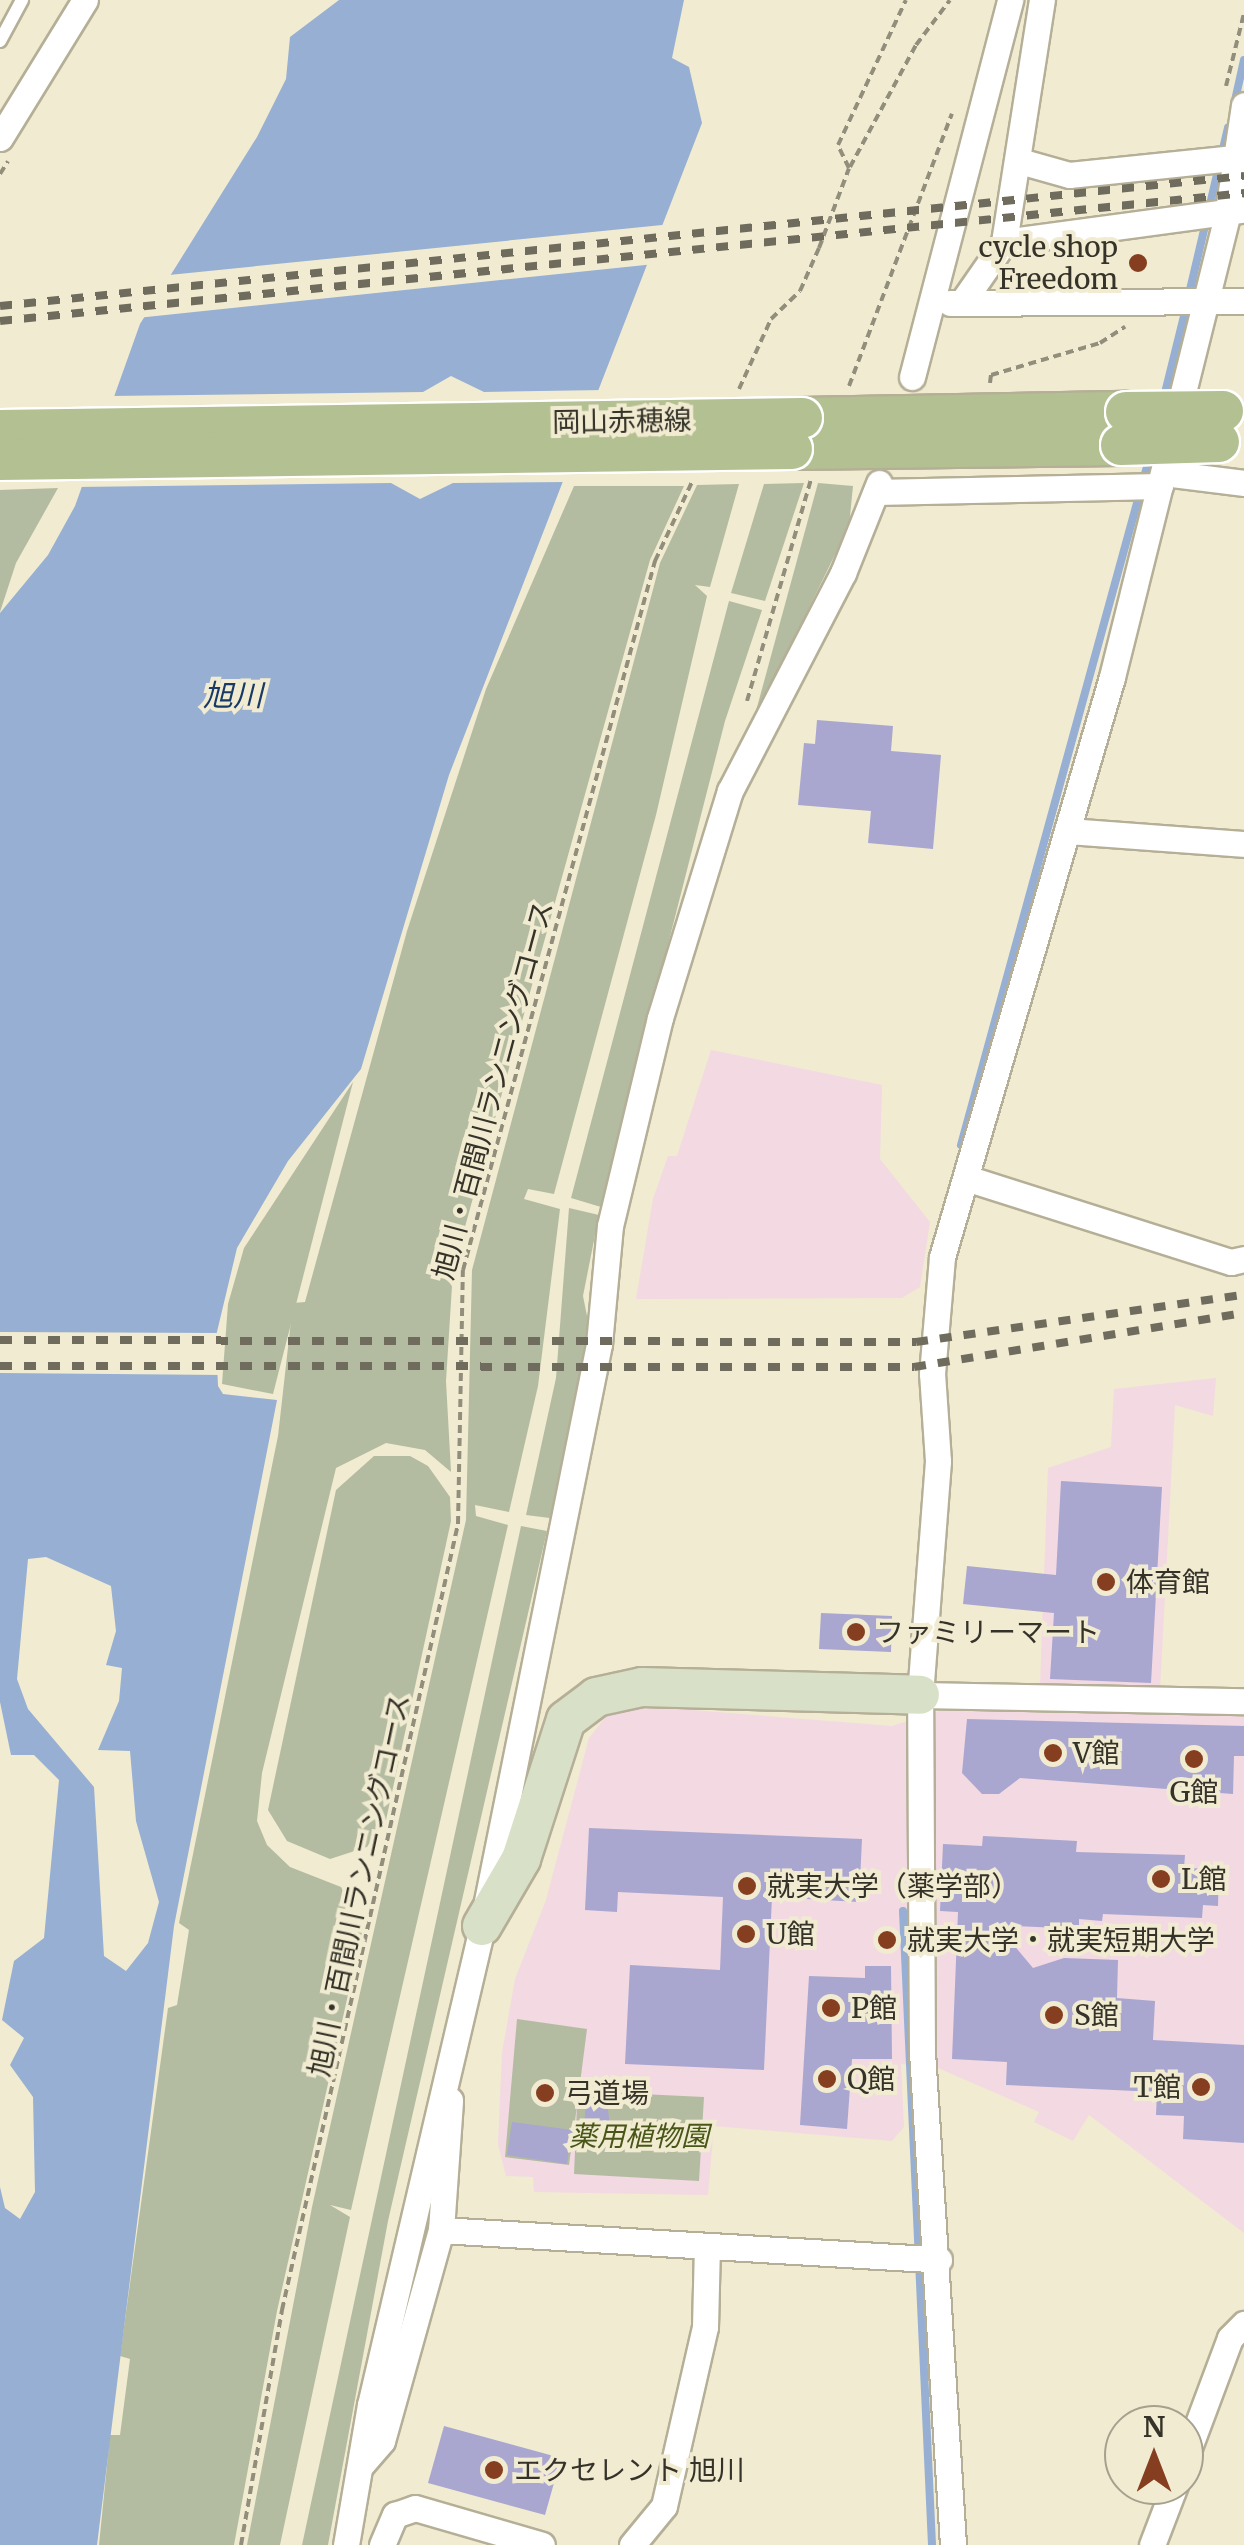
<!DOCTYPE html>
<meta charset="utf-8">
<style>
body{margin:0}
#map{position:relative;width:1244px;height:2545px;overflow:hidden;background:#f1ebd1;font-family:Merriweather,"Noto Sans JP",serif}
div>[style]{position:absolute}
[style*='--x']{left:calc(var(--x)*1px);top:calc(var(--y)*1px);width:calc(var(--w)*1px);rotate:calc(var(--a)*1deg)}
.education>*{inset:0;background:#f2d9e2}
.green>*{inset:0;background:#b3bca1}
.water>*{inset:0;background:#96afd3}
.pier>*{inset:0;background:#f1ebd1}
.stream>*{height:8px;margin:-4px;padding:0 4px;transform-origin:4px;border-radius:4px;background:#96afd3}
.building>*{inset:0;background:#a9a6d0}
.path>*{height:4px;margin-top:-2px;transform-origin:0;background:repeating-linear-gradient(90deg,#928e7c 0 8px,transparent 0 13px)}
.roads{filter:drop-shadow(2px 0 #b4af96) drop-shadow(-2px 0 #b4af96) drop-shadow(0 2px #b4af96) drop-shadow(0 -2px #b4af96)}
.lane>*{height:12px;margin:-6px;padding:0 6px;transform-origin:6px;border-radius:6px;background:#fff}
.street>*{height:25px;margin:-12.5px;padding:0 12.5px;transform-origin:12.5px;border-radius:12.5px;background:#fff}
.secondary>*{height:38px;margin:-19px;padding:0 19px;transform-origin:19px;border-radius:19px;background:#d9e0c8}
.primary>*{height:40px;margin:-20px;padding:0 20px;transform-origin:20px;border-radius:20px;background:#b3c091}
.rail>*{height:8px;margin-top:-4px;transform-origin:0;background:repeating-linear-gradient(90deg,#6f6c5d 0 12px,transparent 0 24px)}
.bridges{filter:drop-shadow(2px 0 #fff) drop-shadow(-2px 0 #fff) drop-shadow(0 2px #fff) drop-shadow(0 -2px #fff)}
.primary-bridge>*{height:40px;margin:-20px;padding:0 20px;transform-origin:20px;border-radius:20px;background:#b3c091}
.dots>*{width:28px;height:28px;translate:-50% -50%;box-sizing:border-box;border:5px solid #f1ebd1;border-radius:50%}
span{translate:-50% -50%;white-space:nowrap;text-align:center;line-height:1.15;-webkit-text-stroke:8px #f1ebd1;paint-order:stroke}
.poi-label{font-size:28px;color:#353329}
.right{translate:-100% -50%;text-align:right}
.left{translate:0 -50%;text-align:left}
.street-label{font-size:28px;color:#353329}
.park-label{font-size:28px;color:#485717;font-style:italic}
.water-label{font-size:30px;color:#183a67;font-style:italic}
.north{position:absolute;left:1104px;top:2405px;width:100px;height:100px;box-sizing:border-box;background:#f1ebd1;border:2px solid #a6a18e;border-radius:50%;rotate:0deg;font-size:28px;font-weight:700;line-height:40px;text-align:center;color:#353329}
.north::after{content:'';display:block;margin:auto;width:35px;height:45px;background:#863e20;clip-path:polygon(50% 0,100% 100%,50% 72%,0 100%)}
</style>
<div id="map">
<div class="education">
<i style="clip-path:polygon(711px 1050px,882px 1085px,880px 1159px,930px 1222px,920px 1287px,902px 1298px,636px 1299px,653px 1199px,668px 1156px,677px 1156px)"></i>
<i style="clip-path:polygon(1216px 1378px,1213px 1416px,1175px 1405px,1160px 1690px,1040px 1686px,1048px 1468px,1111px 1447px,1114px 1389px)"></i>
<i style="clip-path:polygon(641px 1706px,892px 1726px,955px 1706px,1244px 1714px,1244px 2233px,1089px 2115px,1073px 2141px,1034px 2122px,1039px 2112px,938px 2068px,901px 2064px,904px 2127px,892px 2141px,714px 2126px,708px 2195px,534px 2192px,533px 2177px,506px 2176px,498px 2144px,502px 2053px,515px 1979px,546px 1900px,589px 1738px,611px 1710px)"></i>
</div>
<div class="green">
<i style="clip-path:polygon(804px 483px,765px 601px,731px 593px,764px 484px)"></i>
<i style="clip-path:polygon(818px 483px,853px 486px,849px 526px,753px 722px)"></i>
<i style="clip-path:polygon(739px 484px,710px 587px,695px 585px,707px 596px,656px 815px,554px 1194px,528px 1189px,524px 1199px,560px 1209px,538px 1386px,509px 1512px,475px 1505px,476px 1516px,508px 1525px,351px 2210px,330px 2205px,350px 2217px,280px 2545px,247px 2545px,312px 2207px,466px 1520px,472px 1270px,660px 563px,697px 485px)"></i>
<i style="clip-path:polygon(574px 486px,684px 486px,650px 560px,453px 1270px,446px 1381px,451px 1472px,425px 1450px,386px 1443px,336px 1468px,262px 1773px,257px 1821px,267px 1845px,290px 1867px,341px 1887px,363px 1928px,277px 2311px,234px 2545px,99px 2545px,110px 2435px,120px 2435px,130px 2359px,120px 2356px,168px 2008px,177px 2005px,189px 1930px,179px 1923px,278px 1436px,293px 1303px,305px 1302px,407px 931px,486px 689px)"></i>
<i style="clip-path:polygon(58px 488px,16px 563px,0 612px,0 490px)"></i>
<i style="clip-path:polygon(729px 601px,762px 610px,725px 721px,601px 1207px,571px 1198px)"></i>
<i style="clip-path:polygon(353px 1082px,273px 1394px,222px 1384px,228px 1304px,244px 1248px)"></i>
<i style="clip-path:polygon(569px 1208px,599px 1215px,583px 1296px,590px 1331px,550px 1518px,526px 1515px,556px 1378px)"></i>
<i style="clip-path:polygon(374px 1456px,410px 1456px,428px 1466px,450px 1497px,451px 1521px,386px 1820px,367px 1847px,330px 1859px,287px 1841px,268px 1810px,336px 1490px)"></i>
<i style="clip-path:polygon(521px 1526px,547px 1531px,388px 2221px,328px 2545px,302px 2545px)"></i>
<i style="clip-path:polygon(517px 2019px,587px 2029px,579px 2091px,704px 2097px,699px 2181px,574px 2174px,577px 2106px,569px 2165px,505px 2157px)"></i>
</div>
<div class="water">
<i style="clip-path:polygon(evenodd,339px 0,684px 0,672px 58px,689px 67px,702px 123px,449px 775px,361px 1069px,288px 1161px,237px 1248px,216px 1336px,218px 1386px,223px 1394px,277px 1400px,174px 1926px,97px 2545px,0 2545px,0 2187px,5px 2208px,20px 2219px,35px 2192px,33px 2097px,10px 2065px,24px 2038px,2px 2020px,14px 1961px,44px 1938px,59px 1780px,34px 1755px,11px 1755px,0 1702px,0 613px,48px 555px,75px 506px,140px 324px,257px 137px,286px 79px,290px 37px,339px 0,46px 1557px,111px 1586px,116px 1631px,106px 1665px,122px 1668px,119px 1701px,98px 1750px,130px 1751px,136px 1821px,159px 1902px,148px 1943px,126px 1971px,104px 1956px,94px 1787px,28px 1709px,17px 1679px,28px 1559px,46px 1557px)"></i>
</div>
<div class="pier">
<i style="clip-path:polygon(672px 224px,655px 264px,137px 318px,159px 276px)"></i>
<i style="clip-path:polygon(451px 376px,484px 392px,604px 390px,567px 482px,453px 483px,420px 499px,391px 483px,76px 487px,109px 396px,423px 392px)"></i>
<i style="clip-path:polygon(0 1332px,222px 1333px,222px 1375px,0 1373px)"></i>
</div>
<div class="stream">
<i style="--x:1234;--y:105;--w:46;--a:-77.5"></i>
<i style="--x:1189;--y:294;--w:171;--a:-76.8"></i>
<i style="--x:1163;--y:401;--w:96;--a:-76.1"></i>
<i style="--x:961;--y:1145;--w:711;--a:-74.67"></i>
<i style="--x:903;--y:1911;--w:635;--a:87.38"></i>
</div>
<div class="building">
<i style="clip-path:polygon(817px 720px,893px 726px,891px 751px,941px 755px,933px 849px,868px 843px,871px 811px,798px 805px,804px 743px,815px 744px)"></i>
<i style="clip-path:polygon(1061px 1481px,1162px 1487px,1151px 1683px,1050px 1679px,1054px 1613px,963px 1604px,967px 1566px,1056px 1575px)"></i>
<i style="clip-path:polygon(821px 1613px,892px 1616px,891px 1652px,819px 1649px)"></i>
<i style="clip-path:polygon(967px 1719px,1244px 1726px,1244px 1756px,1234px 1756px,1233px 1794px,1020px 1778px,999px 1794px,982px 1794px,962px 1773px)"></i>
<i style="clip-path:polygon(589px 1828px,862px 1839px,859px 1902px,772px 1897px,764px 2070px,625px 2064px,630px 1965px,720px 1970px,723px 1897px,618px 1892px,617px 1912px,585px 1910px)"></i>
<i style="clip-path:polygon(983px 1836px,1077px 1841px,1076px 1852px,1185px 1855px,1184px 1868px,1219px 1869px,1218px 1906px,1203px 1905px,1202px 1918px,1103px 1914px,1102px 1921px,1079px 1919px,1079px 1929px,997px 1925px,1033px 1968px,1064px 1958px,1118px 1960px,1117px 1998px,1155px 2001px,1153px 2040px,1244px 2045px,1244px 2143px,1183px 2139px,1184px 2116px,1156px 2115px,1157px 2092px,1006px 2085px,1007px 2062px,952px 2059px,958px 1912px,940px 1911px,943px 1844px,982px 1846px)"></i>
<i style="clip-path:polygon(865px 1966px,891px 1966px,892px 2059px,852px 2059px,847px 2129px,800px 2125px,809px 1976px,865px 1978px)"></i>
<i style="clip-path:polygon(586px 2099px,607px 2100px,612px 2147px,583px 2145px)"></i>
<i style="clip-path:polygon(512px 2122px,572px 2130px,567px 2164px,507px 2155px)"></i>
<i style="clip-path:polygon(444px 2426px,561px 2458px,545px 2515px,428px 2483px)"></i>
</div>
<div class="path">
<i style="--x:1226;--y:86;--w:75;--a:-76.1"></i>
<i style="--x:850;--y:167;--w:139;--a:-61.6"></i>
<i style="--x:916;--y:45;--w:56;--a:-52.9"></i>
<i style="--x:0;--y:174;--w:15;--a:-58"></i>
<i style="--x:990;--y:383;--w:8;--a:-83"></i>
<i style="--x:991;--y:375;--w:114;--a:-16.4"></i>
<i style="--x:1100;--y:343;--w:30;--a:-33"></i>
<i style="--x:849;--y:386;--w:291;--a:-69.3"></i>
<i style="--x:739;--y:389;--w:77;--a:-65.4"></i>
<i style="--x:771;--y:319;--w:40;--a:-44"></i>
<i style="--x:800;--y:291;--w:47;--a:-66.2"></i>
<i style="--x:819;--y:248;--w:85;--a:-69.4"></i>
<i style="--x:849;--y:168;--w:25;--a:-116"></i>
<i style="--x:838;--y:145;--w:160;--a:-64.9"></i>
<i style="--x:747;--y:701;--w:231;--a:-73.9"></i>
<i style="--x:241;--y:2545;--w:239;--a:-80.1"></i>
<i style="--x:282;--y:2310;--w:805;--a:-77.38"></i>
<i style="--x:458;--y:1524;--w:254;--a:-88.9"></i>
<i style="--x:463;--y:1270;--w:735;--a:-74.85"></i>
<i style="--x:655;--y:561;--w:87;--a:-64.9"></i>
</div>
<div class="roads">
<div class="lane">
<i style="--x:0;--y:41;--w:47;--a:-61.8"></i>
</div>
<div class="street">
<i style="--x:0;--y:138;--w:162;--a:-58.4"></i>
<i style="--x:1023;--y:162;--w:48;--a:15.8"></i>
<i style="--x:1069;--y:175;--w:176;--a:-5.9"></i>
<i style="--x:1004;--y:242;--w:240;--a:-7.7"></i>
<i style="--x:963;--y:301;--w:72;--a:-55.2"></i>
<i style="--x:1004;--y:242;--w:245;--a:-81.1"></i>
<i style="--x:950;--y:303;--w:294;--a:-0.4"></i>
<i style="--x:912;--y:377;--w:390;--a:-75.4"></i>
<i style="--x:1164;--y:473;--w:81;--a:7.1"></i>
<i style="--x:876;--y:492;--w:284;--a:-1.2"></i>
<i style="--x:1067;--y:831;--w:177;--a:4.2"></i>
<i style="--x:966;--y:1178;--w:278;--a:17.6"></i>
<i style="--x:1231;--y:1262;--w:13;--a:-13"></i>
<i style="--x:920;--y:1695;--w:324;--a:1.1"></i>
<i style="--x:441;--y:2230;--w:499;--a:3.4"></i>
<i style="--x:1184;--y:2461;--w:131;--a:-69.5"></i>
<i style="--x:1230;--y:2338;--w:20;--a:-45"></i>
<i style="--x:362;--y:2464;--w:30;--a:-49"></i>
<i style="--x:382;--y:2441;--w:219;--a:-74.4"></i>
<i style="--x:441;--y:2230;--w:130;--a:-86"></i>
<i style="--x:346;--y:2545;--w:142;--a:-80.3"></i>
<i style="--x:370;--y:2405;--w:492;--a:-76.8"></i>
<i style="--x:482;--y:1926;--w:594;--a:-78.63"></i>
<i style="--x:599;--y:1344;--w:119;--a:-84.7"></i>
<i style="--x:610;--y:1226;--w:214;--a:-76.5"></i>
<i style="--x:660;--y:1018;--w:238;--a:-72.9"></i>
<i style="--x:730;--y:791;--w:246;--a:-62.6"></i>
<i style="--x:843;--y:573;--w:97;--a:-68.2"></i>
<i style="--x:382;--y:2545;--w:33;--a:-67"></i>
<i style="--x:395;--y:2515;--w:21;--a:-19"></i>
<i style="--x:415;--y:2508;--w:132;--a:16.2"></i>
<i style="--x:632;--y:2545;--w:50;--a:-50.6"></i>
<i style="--x:664;--y:2506;--w:184;--a:-77.1"></i>
<i style="--x:705;--y:2327;--w:80;--a:-88.6"></i>
<i style="--x:953;--y:2545;--w:492;--a:-93.6"></i>
<i style="--x:922;--y:2054;--w:359;--a:-90.3"></i>
<i style="--x:920;--y:1695;--w:235;--a:-85.6"></i>
<i style="--x:938;--y:1461;--w:87;--a:-93.9"></i>
<i style="--x:932;--y:1374;--w:117;--a:-85.1"></i>
<i style="--x:942;--y:1257;--w:604;--a:-73.66"></i>
<i style="--x:1112;--y:677;--w:480;--a:-76"></i>
<i style="--x:1228;--y:211;--w:107;--a:-81.4"></i>
<i style="--x:1152;--y:2545;--w:64;--a:-69"></i>
</div>
<div class="secondary">
<i style="--x:482;--y:1926;--w:78;--a:-59.8"></i>
<i style="--x:521;--y:1859;--w:146;--a:-72.1"></i>
<i style="--x:566;--y:1720;--w:38;--a:-37"></i>
<i style="--x:596;--y:1697;--w:47;--a:-12.3"></i>
<i style="--x:642;--y:1687;--w:278;--a:1.6"></i>
</div>
<div class="primary">
<i style="--x:802;--y:418;--w:324;--a:-1.1"></i>
<i style="--x:792;--y:449;--w:329;--a:-0.7"></i>
</div>
</div>
<div class="rail">
<i style="--x:0;--y:306;--w:1251;--a:-5.97"></i>
<i style="--x:0;--y:321;--w:1251;--a:-5.87"></i>
<i style="--x:0;--y:1340;--w:916;--a:0.13"></i>
<i style="--x:916;--y:1342;--w:331;--a:-8.2"></i>
<i style="--x:0;--y:1366;--w:914;--a:0.06"></i>
<i style="--x:914;--y:1367;--w:334;--a:-9.3"></i>
</div>
<div class="bridges">
<div class="primary-bridge">
<i style="--x:1126;--y:412;--w:97;--a:-0.6"></i>
<i style="--x:0;--y:430;--w:802;--a:-0.86"></i>
<i style="--x:1121;--y:445;--w:98;--a:-1.8"></i>
<i style="--x:0;--y:460;--w:792;--a:-0.8"></i>
</div>
</div>
<div class="dots">
<i style="left:1138px;top:263px;background:#863e20"></i>
<i style="left:1106px;top:1582px;background:#863e20"></i>
<i style="left:856px;top:1632px;background:#863e20"></i>
<i style="left:1053px;top:1753px;background:#863e20"></i>
<i style="left:1194px;top:1759px;background:#863e20"></i>
<i style="left:1161px;top:1879px;background:#863e20"></i>
<i style="left:747px;top:1886px;background:#863e20"></i>
<i style="left:746px;top:1934px;background:#863e20"></i>
<i style="left:887px;top:1940px;background:#863e20"></i>
<i style="left:831px;top:2008px;background:#863e20"></i>
<i style="left:1054px;top:2015px;background:#863e20"></i>
<i style="left:827px;top:2079px;background:#863e20"></i>
<i style="left:1201px;top:2087px;background:#863e20"></i>
<i style="left:545px;top:2093px;background:#863e20"></i>
<i style="left:494px;top:2470px;background:#863e20"></i>
</div>
<div class="poi-label">
<span class="right" style="left:1118px;top:263px">cycle shop<br>Freedom</span>
<span class="left" style="left:1126px;top:1582px">体育館</span>
<span class="left" style="left:876px;top:1632px">ファミリーマート</span>
<span class="left" style="left:1073px;top:1753px">V館</span>
<span style="left:1194px;top:1792px">G館</span>
<span class="left" style="left:1181px;top:1879px">L館</span>
<span class="left" style="left:767px;top:1886px">就実大学（薬学部）</span>
<span class="left" style="left:766px;top:1934px">U館</span>
<span class="left" style="left:907px;top:1940px">就実大学・就実短期大学</span>
<span class="left" style="left:851px;top:2008px">P館</span>
<span class="left" style="left:1074px;top:2015px">S館</span>
<span class="left" style="left:847px;top:2079px">Q館</span>
<span class="right" style="left:1181px;top:2087px">T館</span>
<span class="left" style="left:565px;top:2093px">弓道場</span>
<span class="left" style="left:514px;top:2470px">エクセレント 旭川</span>
</div>
<div class="street-label">
<span style="left:622px;top:421px;rotate:-1deg">岡山赤穂線</span>
<span style="left:493px;top:1090px;rotate:-75deg">旭川・百間川ランニングコース</span>
<span style="left:359px;top:1885px;rotate:-78deg">旭川・百間川ランニングコース</span>
</div>
<div class="park-label">
<span style="left:639px;top:2136px">薬用植物園</span>
</div>
<div class="water-label">
<span style="left:233px;top:695px">旭川</span>
</div>
<div class="north">N</div>
</div>
